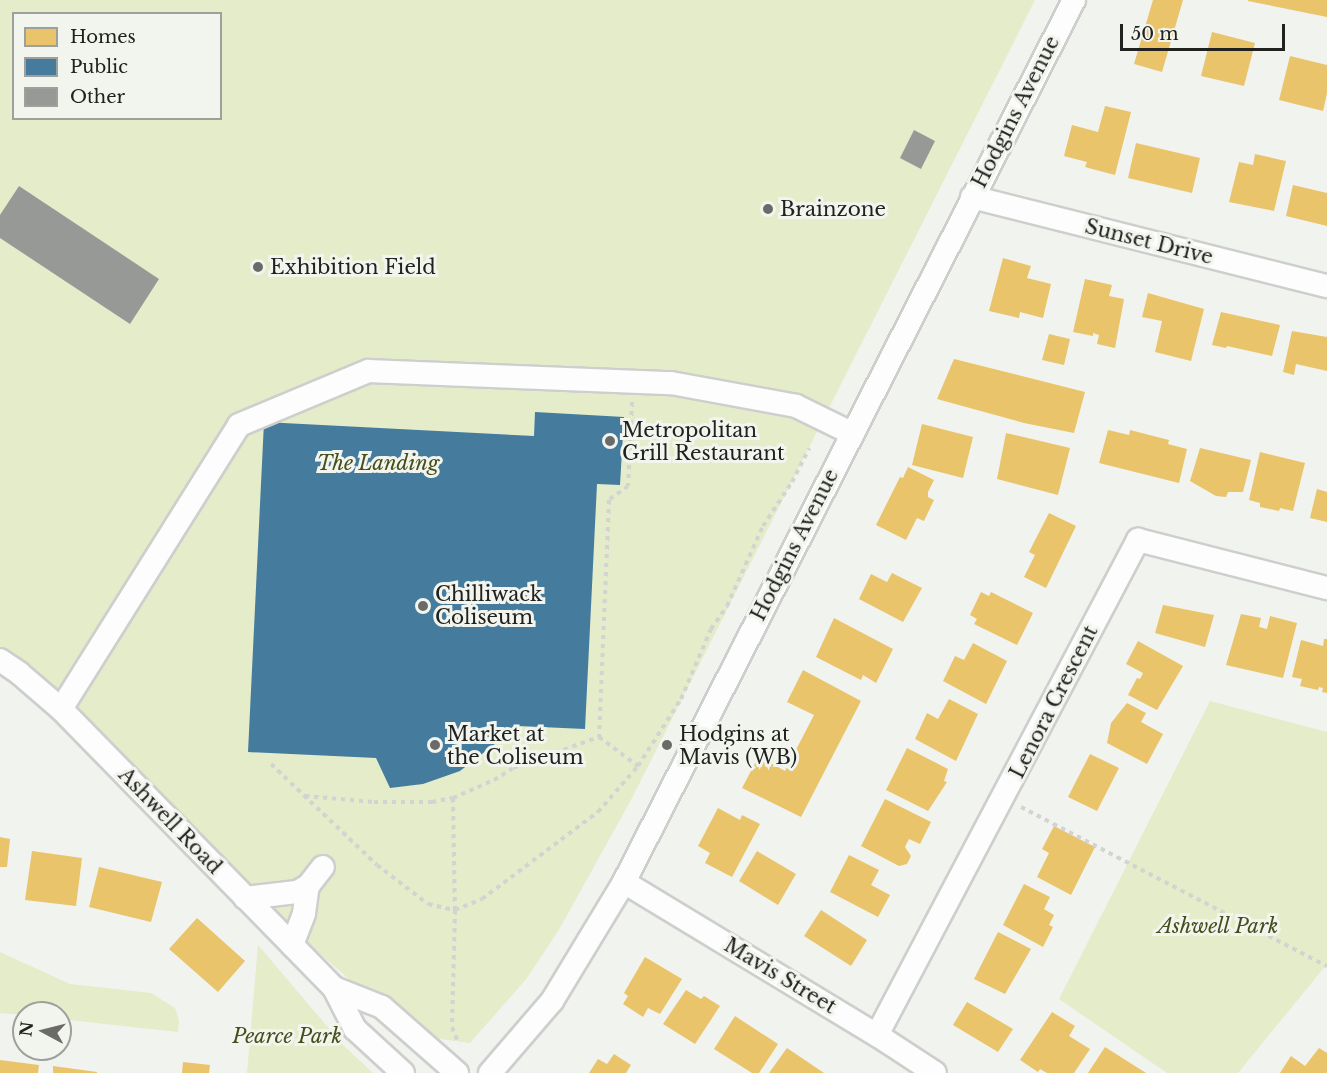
<!DOCTYPE html>
<style>
body{margin:0}
#map{position:relative;width:1327px;height:1073px;overflow:hidden;background:#f1f3ef;font-family:"Libre Baskerville",serif}
div>[style]{position:absolute}
[style*='--x']{left:calc(var(--x)*1px);top:calc(var(--y)*1px);width:calc(var(--w)*1px);rotate:calc(var(--a)*1deg)}
.green>*{inset:0;background:#e4ecca}
.homes>*{inset:0;background:#e9c46a}
.public>*{inset:0;background:#457b9d}
.building>*{inset:0;background:#979996}
.path>*{height:4px;margin-top:-2px;transform-origin:0;background:repeating-linear-gradient(90deg,#d3d3d2 0 4.5px,transparent 0 9px)}
.roads{filter:drop-shadow(2px 0 #cecfcd) drop-shadow(-2px 0 #cecfcd) drop-shadow(0 2px #cecfcd) drop-shadow(0 -2px #cecfcd)}
.minor>*{height:22px;margin:-11px;padding:0 11px;transform-origin:11px;border-radius:11px;background:#fdfdfd}
.dots>*{width:16px;height:16px;translate:-50% -50%;box-sizing:border-box;border:3px solid #f2f4ee;border-radius:50%}
span{translate:-50% -50%;white-space:nowrap;text-align:center;line-height:1.15;-webkit-text-stroke:6px #f2f4ee;paint-order:stroke}
.street-label{font-size:20px;color:#21211f}
.poi-label{font-size:20px;color:#21211f}
.left{translate:0 -50%;text-align:left}
.park-label{font-size:20px;color:#454e1a;font-style:italic}
.legend{position:absolute;left:12px;top:12px;width:210px;height:108px;box-sizing:border-box;background:#f2f4ee;border:2px solid #9ea09b;margin:0;padding:8px 10px;list-style:none;font-size:18px;color:#21211f}
.legend li{display:flex;align-items:center;gap:12px;height:30px}
.legend b{width:30px;border:2px solid #9ea09b}
.north{position:absolute;left:12px;top:1001px;width:60px;height:60px;box-sizing:border-box;background:#f2f4ee;border:2px solid #9ea09b;border-radius:50%;rotate:277deg;font-size:16px;font-weight:700;line-height:24px;text-align:center;color:#21211f}
.north::after{content:'';display:block;margin:auto;width:21px;height:27px;background:#6a6a68;clip-path:polygon(50% 0,100% 100%,50% 72%,0 100%)}
.scale{position:absolute;left:1120px;top:24px;width:165px;height:27px;box-sizing:border-box;border:3px solid #21211f;border-top:0;padding-left:8px;font-size:18px;line-height:21px;white-space:nowrap;color:#21211f;-webkit-text-stroke:4px #f2f4ee;paint-order:stroke}
</style>
<div id="map">
<div class="green">
<i style="clip-path:polygon(evenodd,0 0,1035px 0,632px 798px,560px 928px,527px 978px,470px 1043px,426px 1037px,357px 986px,249px 892px,0 654px,0 0,14px 14px,220px 14px,220px 118px,14px 118px,14px 14px)"></i>
<i style="clip-path:polygon(1210px 701px,1327px 732px,1327px 964px,1238px 1073px,1167px 1073px,1059px 999px)"></i>
<i style="clip-path:polygon(258px 945px,343px 1045px,373px 1073px,247px 1073px)"></i>
<i style="clip-path:polygon(0 952px,70px 984px,151px 993px,175px 1008px,179px 1020px,178px 1032px,60px 1019px,60px 1013px,24px 1015px,0 1013px)"></i>
</div>
<div class="homes">
<i style="clip-path:polygon(1153px 0,1183px 0,1162px 72px,1134px 64px)"></i>
<i style="clip-path:polygon(1327px 0,1327px 17px,1248px 1px,1248px 0)"></i>
<i style="clip-path:polygon(1212px 32px,1255px 43px,1244px 86px,1201px 76px)"></i>
<i style="clip-path:polygon(1290px 56px,1327px 65px,1327px 93px,1323px 111px,1279px 100px)"></i>
<i style="clip-path:polygon(1105px 106px,1131px 112px,1115px 175px,1085px 167px,1087px 162px,1064px 156px,1072px 125px,1098px 132px)"></i>
<i style="clip-path:polygon(1136px 143px,1200px 158px,1192px 193px,1128px 178px)"></i>
<i style="clip-path:polygon(1255px 154px,1286px 161px,1274px 211px,1229px 202px,1239px 162px,1253px 165px)"></i>
<i style="clip-path:polygon(1293px 185px,1327px 193px,1327px 226px,1286px 216px)"></i>
<i style="clip-path:polygon(1003px 258px,1031px 266px,1027px 278px,1051px 284px,1043px 318px,1020px 312px,1019px 318px,989px 311px)"></i>
<i style="clip-path:polygon(1085px 279px,1112px 285px,1109px 296px,1124px 299px,1115px 348px,1097px 344px,1099px 335px,1093px 333px,1093px 336px,1073px 332px)"></i>
<i style="clip-path:polygon(1148px 293px,1204px 309px,1191px 361px,1155px 352px,1162px 321px,1142px 317px)"></i>
<i style="clip-path:polygon(1221px 312px,1280px 325px,1272px 356px,1227px 346px,1226px 348px,1212px 345px)"></i>
<i style="clip-path:polygon(1292px 331px,1327px 337px,1327px 371px,1296px 364px,1294px 375px,1283px 372px)"></i>
<i style="clip-path:polygon(1049px 334px,1070px 339px,1064px 365px,1042px 360px)"></i>
<i style="clip-path:polygon(954px 359px,1085px 392px,1074px 433px,1024px 423px,937px 399px)"></i>
<i style="clip-path:polygon(922px 424px,973px 437px,963px 478px,912px 465px)"></i>
<i style="clip-path:polygon(1108px 430px,1129px 435px,1130px 430px,1169px 440px,1168px 444px,1187px 449px,1179px 483px,1099px 463px)"></i>
<i style="clip-path:polygon(1006px 433px,1070px 448px,1058px 495px,997px 479px)"></i>
<i style="clip-path:polygon(1200px 448px,1251px 460px,1243px 492px,1228px 492px,1226px 497px,1216px 496px,1190px 481px)"></i>
<i style="clip-path:polygon(1260px 452px,1305px 463px,1293px 511px,1280px 508px,1279px 511px,1260px 507px,1260px 503px,1249px 500px)"></i>
<i style="clip-path:polygon(908px 467px,934px 480px,928px 492px,928px 497px,934px 500px,924px 521px,917px 518px,906px 540px,876px 525px,900px 477px,903px 478px)"></i>
<i style="clip-path:polygon(1317px 489px,1327px 492px,1327px 522px,1310px 518px)"></i>
<i style="clip-path:polygon(1049px 513px,1076px 526px,1046px 588px,1024px 577px,1035px 555px,1029px 552px)"></i>
<i style="clip-path:polygon(892px 573px,922px 588px,903px 622px,859px 599px,871px 574px,887px 582px)"></i>
<i style="clip-path:polygon(981px 592px,989px 596px,991px 592px,1033px 613px,1017px 645px,974px 624px,977px 619px,970px 615px)"></i>
<i style="clip-path:polygon(1163px 605px,1214px 615px,1205px 647px,1155px 633px)"></i>
<i style="clip-path:polygon(1241px 614px,1261px 618px,1259px 627px,1267px 629px,1270px 616px,1297px 623px,1283px 678px,1226px 665px)"></i>
<i style="clip-path:polygon(834px 618px,893px 649px,876px 683px,863px 675px,861px 680px,816px 657px)"></i>
<i style="clip-path:polygon(1324px 639px,1327px 639px,1327px 693px,1322px 692px,1323px 688px,1319px 687px,1318px 690px,1300px 686px,1302px 679px,1292px 677px,1301px 640px,1323px 646px)"></i>
<i style="clip-path:polygon(1138px 641px,1183px 666px,1157px 710px,1128px 695px,1137px 678px,1140px 679px,1143px 673px,1126px 664px)"></i>
<i style="clip-path:polygon(973px 643px,1007px 661px,986px 704px,943px 681px,955px 656px,964px 660px)"></i>
<i style="clip-path:polygon(803px 670px,861px 701px,801px 817px,742px 788px,761px 752px,770px 756px,767px 761px,785px 771px,814px 715px,787px 702px)"></i>
<i style="clip-path:polygon(949px 699px,978px 714px,956px 761px,915px 739px,927px 713px,938px 719px)"></i>
<i style="clip-path:polygon(1127px 703px,1146px 713px,1141px 722px,1163px 734px,1147px 764px,1107px 743px,1111px 723px)"></i>
<i style="clip-path:polygon(907px 748px,948px 769px,944px 781px,947px 782px,928px 811px,886px 790px)"></i>
<i style="clip-path:polygon(1090px 754px,1119px 768px,1097px 811px,1068px 797px)"></i>
<i style="clip-path:polygon(885px 799px,931px 822px,920px 844px,909px 839px,905px 847px,911px 856px,907px 864px,899px 866px,861px 846px)"></i>
<i style="clip-path:polygon(718px 808px,740px 820px,742px 815px,760px 824px,732px 877px,705px 863px,710px 853px,698px 846px)"></i>
<i style="clip-path:polygon(1054px 826px,1095px 847px,1071px 895px,1037px 877px,1049px 853px,1042px 849px)"></i>
<i style="clip-path:polygon(0 837px,10px 839px,7px 867px,0 867px)"></i>
<i style="clip-path:polygon(32px 851px,82px 858px,76px 906px,25px 900px)"></i>
<i style="clip-path:polygon(757px 851px,796px 874px,778px 905px,739px 881px)"></i>
<i style="clip-path:polygon(849px 855px,879px 870px,871px 885px,890px 895px,878px 917px,830px 892px)"></i>
<i style="clip-path:polygon(99px 867px,162px 882px,151px 922px,89px 907px)"></i>
<i style="clip-path:polygon(1024px 884px,1050px 897px,1044px 909px,1054px 915px,1049px 925px,1053px 927px,1043px 947px,1003px 925px)"></i>
<i style="clip-path:polygon(821px 910px,867px 940px,851px 966px,804px 936px)"></i>
<i style="clip-path:polygon(197px 918px,245px 961px,218px 992px,169px 949px)"></i>
<i style="clip-path:polygon(998px 932px,1031px 949px,1005px 994px,974px 979px)"></i>
<i style="clip-path:polygon(645px 957px,682px 979px,660px 1014px,648px 1008px,643px 1017px,623px 1004px,628px 996px,624px 993px)"></i>
<i style="clip-path:polygon(686px 990px,701px 999px,704px 996px,720px 1006px,695px 1044px,663px 1024px)"></i>
<i style="clip-path:polygon(967px 1002px,1013px 1029px,998px 1052px,953px 1025px)"></i>
<i style="clip-path:polygon(1052px 1012px,1075px 1026px,1069px 1036px,1090px 1049px,1074px 1073px,1047px 1073px,1040px 1069px,1038px 1072px,1020px 1060px)"></i>
<i style="clip-path:polygon(735px 1016px,778px 1044px,759px 1073px,752px 1073px,714px 1049px)"></i>
<i style="clip-path:polygon(1105px 1047px,1146px 1073px,1088px 1073px)"></i>
<i style="clip-path:polygon(787px 1048px,824px 1073px,769px 1073px)"></i>
<i style="clip-path:polygon(1319px 1048px,1327px 1053px,1327px 1073px,1280px 1073px,1291px 1056px,1305px 1066px)"></i>
<i style="clip-path:polygon(614px 1054px,631px 1065px,626px 1073px,589px 1073px,598px 1059px,607px 1064px)"></i>
<i style="clip-path:polygon(0 1060px,39px 1065px,38px 1073px,0 1073px)"></i>
<i style="clip-path:polygon(183px 1062px,210px 1065px,209px 1073px,182px 1073px)"></i>
<i style="clip-path:polygon(53px 1066px,97px 1072px,97px 1073px,53px 1073px)"></i>
</div>
<div class="public">
<i style="clip-path:polygon(535px 412px,624px 417px,620px 485px,597px 484px,585px 729px,518px 726px,460px 771px,423px 784px,390px 788px,376px 758px,248px 752px,264px 422px,534px 436px)"></i>
</div>
<div class="building">
<i style="clip-path:polygon(914px 130px,935px 141px,921px 169px,900px 158px)"></i>
<i style="clip-path:polygon(19px 186px,159px 279px,130px 324px,0 238px,0 215px)"></i>
</div>
<div class="path">
<i style="--x:632;--y:402;--w:84;--a:92.7"></i>
<i style="--x:628;--y:486;--w:24;--a:144"></i>
<i style="--x:609;--y:500;--w:237;--a:92.4"></i>
<i style="--x:599;--y:737;--w:49;--a:36.6"></i>
<i style="--x:271;--y:764;--w:146;--a:43.6"></i>
<i style="--x:377;--y:865;--w:64;--a:37.4"></i>
<i style="--x:428;--y:904;--w:28;--a:13"></i>
<i style="--x:455;--y:910;--w:29;--a:-22"></i>
<i style="--x:482;--y:899;--w:145;--a:-36.9"></i>
<i style="--x:598;--y:812;--w:61;--a:-49"></i>
<i style="--x:638;--y:766;--w:80;--a:-57.3"></i>
<i style="--x:681;--y:699;--w:76;--a:-66.8"></i>
<i style="--x:711;--y:629;--w:28;--a:-55"></i>
<i style="--x:727;--y:606;--w:88;--a:-65.8"></i>
<i style="--x:763;--y:526;--w:53;--a:-56.6"></i>
<i style="--x:792;--y:482;--w:38;--a:-63"></i>
<i style="--x:305;--y:796;--w:69;--a:5"></i>
<i style="--x:374;--y:802;--w:58;--a:0"></i>
<i style="--x:432;--y:802;--w:21;--a:-11"></i>
<i style="--x:453;--y:798;--w:45;--a:-23.7"></i>
<i style="--x:494;--y:780;--w:22;--a:-32"></i>
<i style="--x:513;--y:768;--w:91;--a:-19.8"></i>
<i style="--x:453;--y:798;--w:112;--a:89"></i>
<i style="--x:455;--y:910;--w:117;--a:91.5"></i>
<i style="--x:452;--y:1027;--w:18;--a:68"></i>
<i style="--x:1021;--y:807;--w:345;--a:27.5"></i>
</div>
<div class="roads">
<div class="minor">
<i style="--x:972;--y:197;--w:366;--a:14.1"></i>
<i style="--x:0;--y:660;--w:23;--a:34"></i>
<i style="--x:19;--y:673;--w:55;--a:40.6"></i>
<i style="--x:61;--y:709;--w:330;--a:45.6"></i>
<i style="--x:292;--y:945;--w:60;--a:45.7"></i>
<i style="--x:334;--y:988;--w:46;--a:62.9"></i>
<i style="--x:355;--y:1029;--w:65;--a:42.5"></i>
<i style="--x:61;--y:709;--w:335;--a:-57.9"></i>
<i style="--x:239;--y:425;--w:140;--a:-22.7"></i>
<i style="--x:368;--y:371;--w:303;--a:2.3"></i>
<i style="--x:671;--y:383;--w:127;--a:10.4"></i>
<i style="--x:796;--y:406;--w:61;--a:26.1"></i>
<i style="--x:624;--y:882;--w:296;--a:31.2"></i>
<i style="--x:877;--y:1035;--w:69;--a:33.2"></i>
<i style="--x:245;--y:898;--w:52;--a:-6.6"></i>
<i style="--x:297;--y:892;--w:13;--a:-29"></i>
<i style="--x:308;--y:886;--w:24;--a:-52"></i>
<i style="--x:292;--y:945;--w:34;--a:-69"></i>
<i style="--x:304;--y:913;--w:27;--a:-82"></i>
<i style="--x:334;--y:988;--w:52;--a:21.6"></i>
<i style="--x:382;--y:1007;--w:100;--a:41.3"></i>
<i style="--x:877;--y:1035;--w:560;--a:-62.2"></i>
<i style="--x:1138;--y:540;--w:195;--a:14.3"></i>
<i style="--x:490;--y:1073;--w:95;--a:-49.3"></i>
<i style="--x:552;--y:1001;--w:139;--a:-58.8"></i>
<i style="--x:624;--y:882;--w:990;--a:-62.97"></i>
</div>
</div>
<div class="dots">
<i style="left:768px;top:209px;background:#6a6a68"></i>
<i style="left:258px;top:267px;background:#6a6a68"></i>
<i style="left:610px;top:441px;background:#6a6a68"></i>
<i style="left:423px;top:606px;background:#6a6a68"></i>
<i style="left:435px;top:745px;background:#6a6a68"></i>
<i style="left:667px;top:745px;background:#6a6a68"></i>
</div>
<div class="street-label">
<span style="left:1016px;top:112px;rotate:-63deg">Hodgins Avenue</span>
<span style="left:1149px;top:242px;rotate:14deg">Sunset Drive</span>
<span style="left:795px;top:545px;rotate:-63deg">Hodgins Avenue</span>
<span style="left:1054px;top:702px;rotate:-63deg">Lenora Crescent</span>
<span style="left:170px;top:821px;rotate:46deg">Ashwell Road</span>
<span style="left:780px;top:976px;rotate:31deg">Mavis Street</span>
</div>
<div class="poi-label">
<span class="left" style="left:780px;top:209px">Brainzone</span>
<span class="left" style="left:270px;top:267px">Exhibition Field</span>
<span class="left" style="left:622px;top:442px">Metropolitan<br>Grill Restaurant</span>
<span class="left" style="left:435px;top:606px">Chilliwack<br>Coliseum</span>
<span class="left" style="left:447px;top:746px">Market at<br>the Coliseum</span>
<span class="left" style="left:679px;top:746px">Hodgins at<br>Mavis (WB)</span>
</div>
<div class="park-label">
<span style="left:378px;top:463px">The Landing</span>
<span style="left:1218px;top:926px">Ashwell Park</span>
<span style="left:287px;top:1036px">Pearce Park</span>
</div>
<ul class="legend">
<li><b style="height:16px;background:#e9c46a"></b>Homes</li>
<li><b style="height:16px;background:#457b9d"></b>Public</li>
<li><b style="height:16px;background:#979996"></b>Other</li>
</ul>
<div class="north">N</div>
<div class="scale">50 m</div>
</div>
